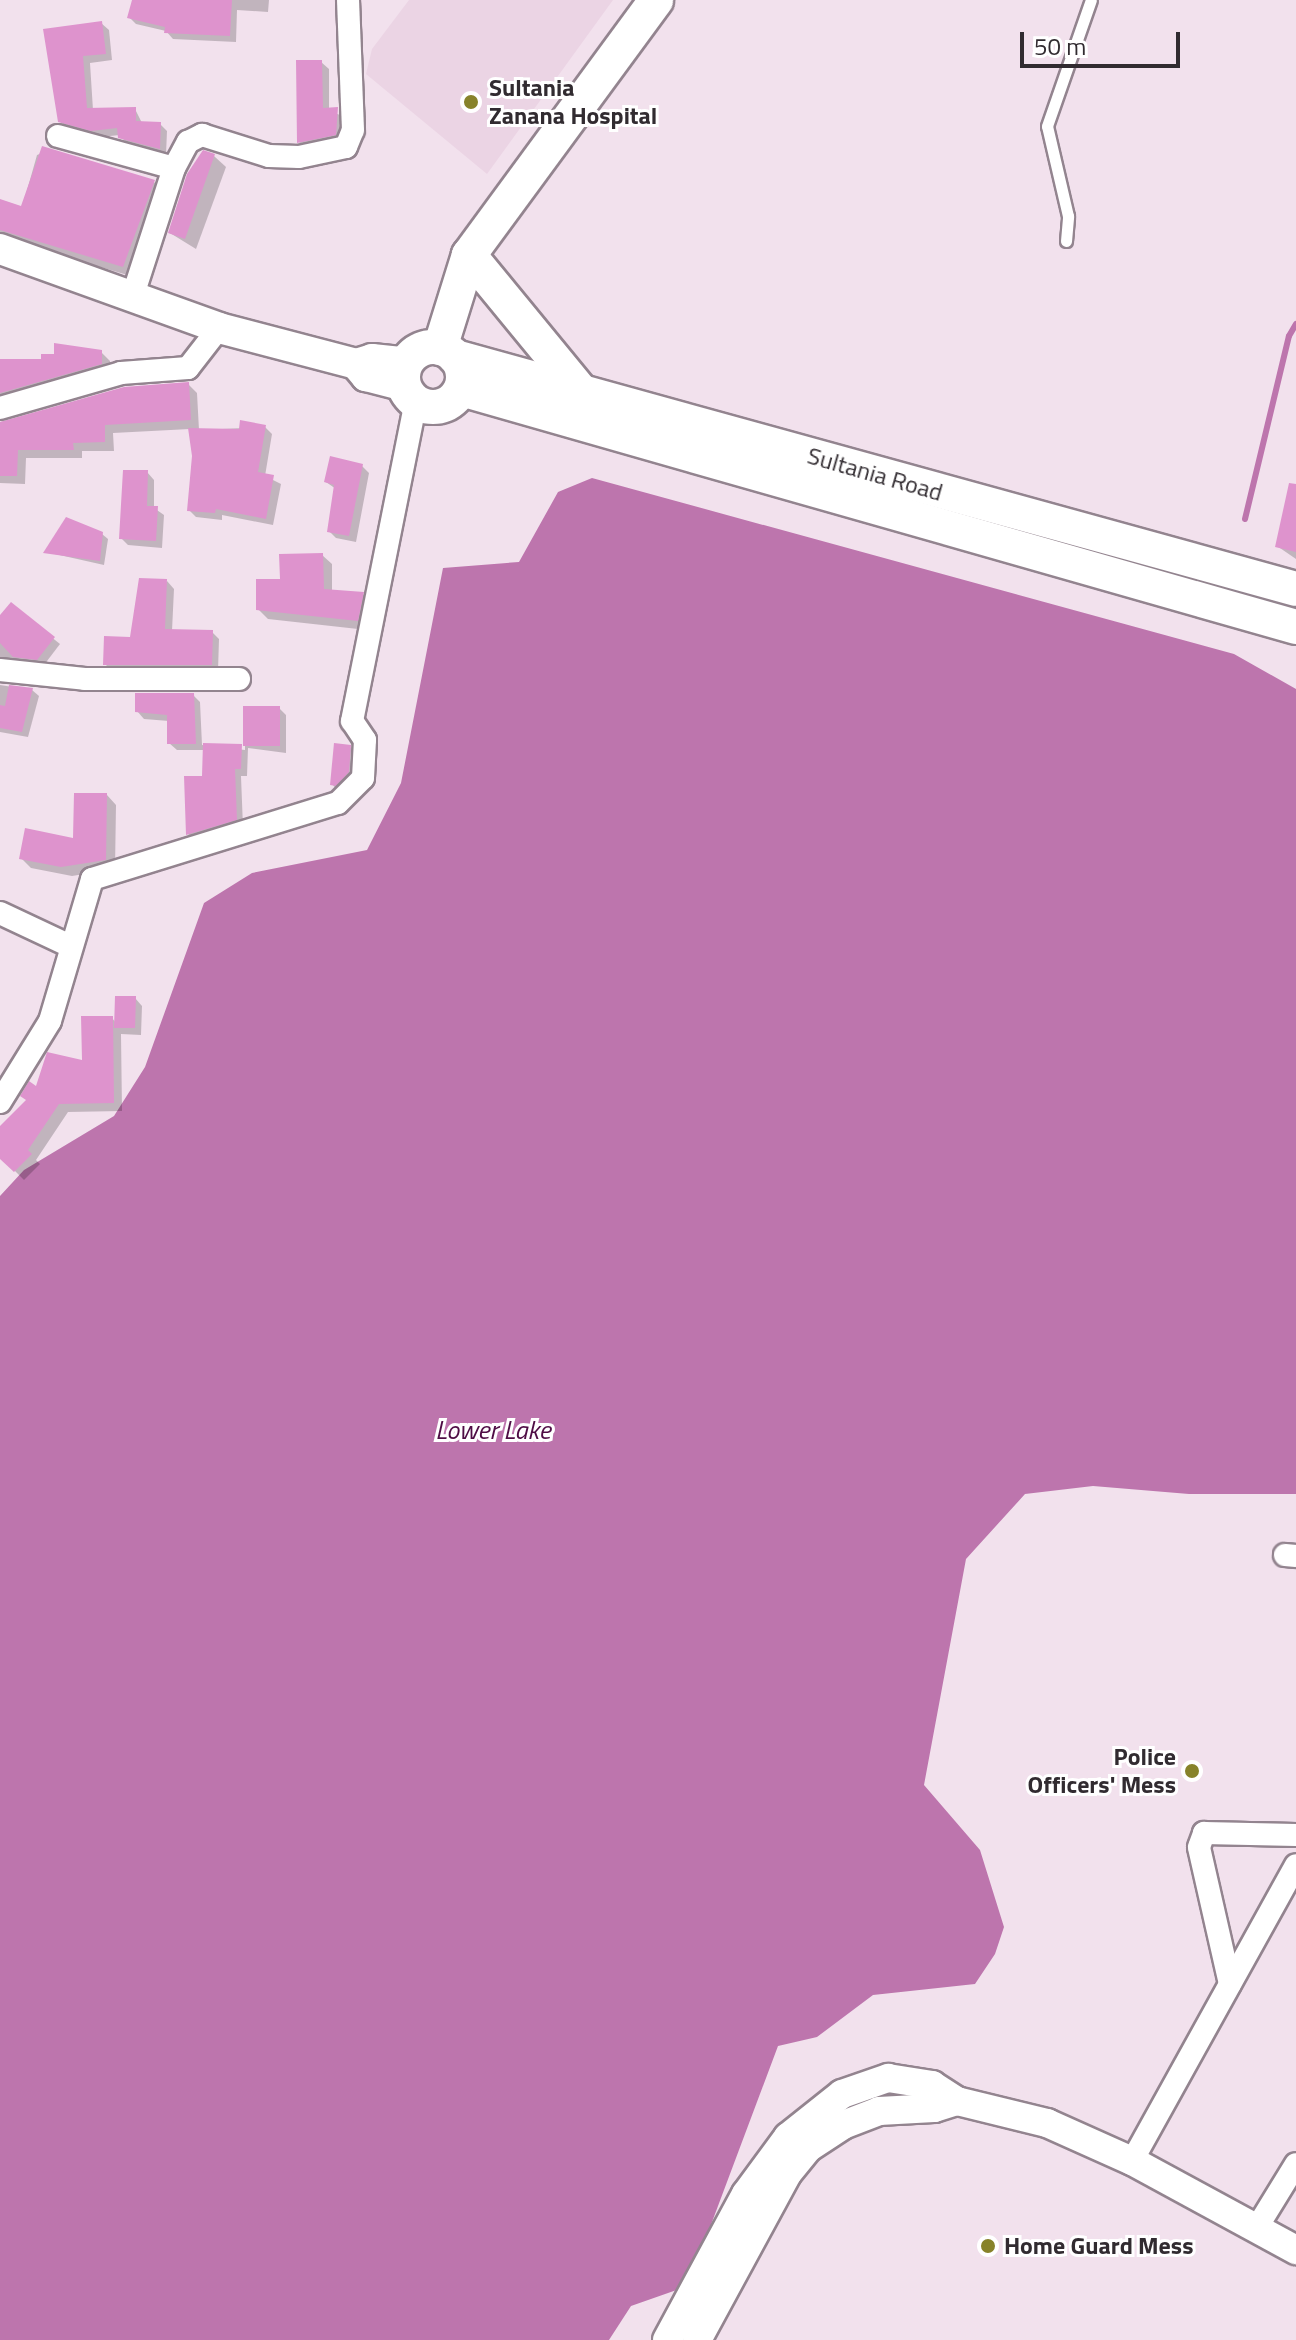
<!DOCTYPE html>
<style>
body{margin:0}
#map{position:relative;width:1296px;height:2340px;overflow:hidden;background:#f2e1ed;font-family:"Titillium Web",sans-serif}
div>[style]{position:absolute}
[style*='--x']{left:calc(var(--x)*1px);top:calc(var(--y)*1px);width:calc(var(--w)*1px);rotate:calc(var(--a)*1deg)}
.built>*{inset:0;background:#ebd4e4}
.water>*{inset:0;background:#bd75ad}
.shadow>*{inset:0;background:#0003}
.stream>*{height:6px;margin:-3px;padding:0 3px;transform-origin:3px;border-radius:3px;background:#bd75ad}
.building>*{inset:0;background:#de93cd}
.roads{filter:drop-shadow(2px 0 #93848f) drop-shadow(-2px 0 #93848f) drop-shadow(0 2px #93848f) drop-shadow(0 -2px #93848f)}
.service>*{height:11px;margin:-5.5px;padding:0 5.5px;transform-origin:5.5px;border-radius:5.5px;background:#fff}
.minor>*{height:22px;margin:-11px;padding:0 11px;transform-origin:11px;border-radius:11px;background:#fff}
.tertiary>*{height:28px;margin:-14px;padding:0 14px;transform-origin:14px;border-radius:14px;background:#fff}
.secondary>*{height:30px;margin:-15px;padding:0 15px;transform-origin:15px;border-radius:15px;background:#fff}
.primary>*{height:34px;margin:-17px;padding:0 17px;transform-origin:17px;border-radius:17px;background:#fff}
.primary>.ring{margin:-17px;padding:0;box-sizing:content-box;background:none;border:34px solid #fff;border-radius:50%}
.dots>*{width:22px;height:22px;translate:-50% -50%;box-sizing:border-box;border:4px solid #fff;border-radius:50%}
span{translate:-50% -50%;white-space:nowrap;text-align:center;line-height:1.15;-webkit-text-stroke:6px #fff;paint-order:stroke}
.poi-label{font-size:24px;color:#312b30;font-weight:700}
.left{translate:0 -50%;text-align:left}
.right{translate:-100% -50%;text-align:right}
.street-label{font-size:24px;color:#312b30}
.water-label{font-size:26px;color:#4f0d45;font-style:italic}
.scale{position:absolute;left:1020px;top:32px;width:160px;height:36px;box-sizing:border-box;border:4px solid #312b30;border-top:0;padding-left:10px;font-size:24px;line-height:28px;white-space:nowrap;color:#312b30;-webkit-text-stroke:6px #fff;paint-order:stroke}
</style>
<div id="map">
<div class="built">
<i style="clip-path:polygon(409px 0,613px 0,487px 174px,366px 74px,372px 49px)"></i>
</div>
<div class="water">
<i style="clip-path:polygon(592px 478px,1234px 654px,1296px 689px,1296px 1494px,1189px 1494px,1093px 1486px,1025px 1494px,966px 1559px,924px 1785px,980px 1850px,1004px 1927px,995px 1954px,975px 1984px,873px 1995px,817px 2037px,778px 2046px,688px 2286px,631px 2306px,609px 2340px,0 2340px,0 1196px,24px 1170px,114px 1116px,145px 1067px,204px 903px,252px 873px,367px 850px,401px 783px,443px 568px,519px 562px,558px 492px)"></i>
</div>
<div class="shadow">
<i style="clip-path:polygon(134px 0,269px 0,268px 12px,237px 10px,236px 42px,173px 39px,166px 31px,136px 24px,130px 18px)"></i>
<i style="clip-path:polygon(101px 23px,109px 30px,112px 60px,90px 63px,93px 110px,135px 109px,142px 123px,160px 124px,167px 131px,166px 155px,127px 144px,120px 135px,100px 137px,68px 129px,60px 121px,46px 31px)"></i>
<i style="clip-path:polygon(321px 62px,329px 69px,329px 110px,344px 117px,342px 142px,306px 149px,299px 142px)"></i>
<i style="clip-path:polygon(49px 150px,154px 182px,166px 194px,134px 277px,0 237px,0 201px,22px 208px,37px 155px)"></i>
<i style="clip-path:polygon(214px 156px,226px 167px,196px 249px,170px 233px)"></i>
<i style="clip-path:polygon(101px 352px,110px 361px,110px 373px,0 406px,0 361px,43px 361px)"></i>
<i style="clip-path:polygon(188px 384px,197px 393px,199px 430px,265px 427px,272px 434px,265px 476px,281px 484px,273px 525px,222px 515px,222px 520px,196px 517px,189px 510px,194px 455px,190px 429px,113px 433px,114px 451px,82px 451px,82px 458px,26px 458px,25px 484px,0 483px,0 422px)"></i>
<i style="clip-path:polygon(362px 466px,369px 473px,356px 542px,336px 538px,329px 531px,336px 489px,326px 482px)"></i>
<i style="clip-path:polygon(147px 472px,154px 480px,154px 508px,164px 515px,162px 548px,128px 545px,121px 538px)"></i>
<i style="clip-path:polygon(1296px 500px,1296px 559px,1277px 546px)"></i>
<i style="clip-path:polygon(102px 534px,108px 539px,104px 565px,46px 552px)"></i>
<i style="clip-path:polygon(322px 555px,332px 564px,332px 591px,363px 594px,372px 603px,367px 630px,268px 619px,258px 609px,282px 581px)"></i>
<i style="clip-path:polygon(167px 581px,174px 589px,172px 631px,212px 632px,219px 639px,218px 671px,112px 671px,105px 664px,131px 639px)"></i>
<i style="clip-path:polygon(11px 605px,60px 644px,44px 665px,0 665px,0 618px)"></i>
<i style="clip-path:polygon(0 685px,32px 690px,39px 696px,28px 737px,0 732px)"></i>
<i style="clip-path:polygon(193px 695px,200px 702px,202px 745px,245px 750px,245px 708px,279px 708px,286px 715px,286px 753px,248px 748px,247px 776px,241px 776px,243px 827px,195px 841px,188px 834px,204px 778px,205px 750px,177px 750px,169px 743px,169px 721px,144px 719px,137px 711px)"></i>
<i style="clip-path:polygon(350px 747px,357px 754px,356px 779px,338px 791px,332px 784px)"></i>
<i style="clip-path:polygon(107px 795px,116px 805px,115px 869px,72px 876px,31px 868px,21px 858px,75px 840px)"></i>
<i style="clip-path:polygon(135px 998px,142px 1006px,141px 1035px,121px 1034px,122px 1111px,68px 1112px,36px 1160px,40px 1164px,24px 1180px,0 1156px,0 1129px,84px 1063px,112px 1018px,116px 1023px)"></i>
</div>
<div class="stream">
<i style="--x:1245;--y:519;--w:188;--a:-76.5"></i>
<i style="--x:1289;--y:336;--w:14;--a:-60"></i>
</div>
<div class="building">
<i style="clip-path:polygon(132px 0,232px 0,230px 36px,164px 33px,165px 27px,127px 18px)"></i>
<i style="clip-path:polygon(102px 21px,106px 54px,83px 56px,87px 108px,136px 107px,136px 121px,161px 122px,160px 149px,118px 138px,117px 128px,91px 131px,58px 122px,43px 29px)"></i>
<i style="clip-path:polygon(296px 60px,322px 60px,323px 108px,338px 107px,336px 135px,297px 143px)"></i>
<i style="clip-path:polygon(42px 146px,155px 180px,123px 267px,0 230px,0 199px,21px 206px)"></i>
<i style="clip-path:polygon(203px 150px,215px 154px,185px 239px,168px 233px,187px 174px)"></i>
<i style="clip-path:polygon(54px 343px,102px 350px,102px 364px,0 393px,0 359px,41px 359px,41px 354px,54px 354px)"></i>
<i style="clip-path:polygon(189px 382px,191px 420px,105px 425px,105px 442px,73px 443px,74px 450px,18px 450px,17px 476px,0 476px,0 422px,124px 387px)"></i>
<i style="clip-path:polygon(240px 420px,266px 425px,258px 472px,274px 475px,266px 519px,216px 509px,215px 513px,187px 511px,192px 456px,188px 428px,239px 429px)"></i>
<i style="clip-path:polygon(330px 456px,363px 464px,349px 536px,327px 532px,334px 485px,324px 482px)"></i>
<i style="clip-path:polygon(123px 470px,148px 470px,147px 506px,158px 506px,156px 541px,119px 539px)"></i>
<i style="clip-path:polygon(1289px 483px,1296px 484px,1296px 552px,1275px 547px)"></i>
<i style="clip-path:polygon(66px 517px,103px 532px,100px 561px,43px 553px)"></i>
<i style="clip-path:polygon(323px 553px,324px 589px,364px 592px,358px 621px,256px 610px,256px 579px,280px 579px,279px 554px)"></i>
<i style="clip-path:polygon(139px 578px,167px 579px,165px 629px,213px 630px,212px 665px,103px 665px,104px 636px,130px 637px)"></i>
<i style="clip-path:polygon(11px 602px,55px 637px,37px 660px,13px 657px,0 643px,0 615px)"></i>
<i style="clip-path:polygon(9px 685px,33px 688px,22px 732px,0 728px,0 705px,5px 706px)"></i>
<i style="clip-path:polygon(135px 693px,194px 693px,196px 744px,167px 744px,167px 715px,135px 712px)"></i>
<i style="clip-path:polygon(243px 706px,280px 706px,280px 746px,243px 746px)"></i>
<i style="clip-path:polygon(203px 743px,242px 744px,241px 769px,235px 769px,237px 820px,186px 835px,184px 776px,202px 776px)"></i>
<i style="clip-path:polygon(334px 743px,351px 745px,349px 772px,336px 786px,330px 785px)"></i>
<i style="clip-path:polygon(74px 793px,107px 793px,106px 860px,61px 867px,19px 859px,25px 828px,73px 838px)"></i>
<i style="clip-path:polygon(115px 996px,136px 996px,135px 1028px,114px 1028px)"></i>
<i style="clip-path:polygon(81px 1016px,113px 1016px,114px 1103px,59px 1104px,28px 1150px,32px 1154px,14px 1172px,0 1159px,0 1126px,26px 1100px,20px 1096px,29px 1081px,36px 1086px,47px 1052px,82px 1060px)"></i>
</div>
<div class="roads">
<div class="service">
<i style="--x:1066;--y:241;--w:25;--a:-85"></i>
<i style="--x:1068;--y:216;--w:92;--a:-103.1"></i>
<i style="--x:1047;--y:126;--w:133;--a:-70.8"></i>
</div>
<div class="minor">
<i style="--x:58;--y:136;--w:120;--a:15.4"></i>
<i style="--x:132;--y:298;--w:137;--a:-72.1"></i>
<i style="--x:174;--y:168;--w:30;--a:-62"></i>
<i style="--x:188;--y:142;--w:16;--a:-27"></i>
<i style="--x:202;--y:135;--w:70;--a:17.4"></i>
<i style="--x:269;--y:156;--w:30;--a:2"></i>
<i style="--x:299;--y:157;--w:48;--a:-12"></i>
<i style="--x:346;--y:147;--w:18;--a:-68"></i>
<i style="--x:353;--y:130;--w:130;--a:-92.2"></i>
<i style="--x:0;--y:408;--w:126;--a:-16.1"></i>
<i style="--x:121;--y:373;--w:67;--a:-4.3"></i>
<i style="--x:188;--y:368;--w:51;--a:-52.2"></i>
<i style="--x:0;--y:670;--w:85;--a:6"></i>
<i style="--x:85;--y:679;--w:154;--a:0"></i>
<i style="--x:0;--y:913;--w:77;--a:25.2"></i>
<i style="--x:0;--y:1102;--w:95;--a:-58.3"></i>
<i style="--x:50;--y:1021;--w:148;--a:-73.5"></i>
<i style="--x:92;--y:879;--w:257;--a:-17.2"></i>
<i style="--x:338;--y:803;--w:35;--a:-45"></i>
<i style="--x:363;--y:778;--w:38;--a:-87"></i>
<i style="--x:365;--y:740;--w:23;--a:-124"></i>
<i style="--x:352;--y:721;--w:325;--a:-78.7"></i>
<i style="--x:1285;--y:1555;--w:11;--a:5"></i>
<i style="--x:1230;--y:1984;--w:140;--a:-102.8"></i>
<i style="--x:1199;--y:1847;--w:15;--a:-70"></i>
<i style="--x:1204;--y:1833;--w:92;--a:1.2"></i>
<i style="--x:1132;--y:2161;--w:338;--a:-61"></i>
<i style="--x:1256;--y:2229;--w:76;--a:-58.4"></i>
</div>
<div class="tertiary">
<i style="--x:667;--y:2340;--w:166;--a:-61.6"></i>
<i style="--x:746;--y:2194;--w:71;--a:-53.6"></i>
<i style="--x:788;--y:2137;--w:69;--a:-38.5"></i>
<i style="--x:842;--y:2094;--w:49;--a:-19.2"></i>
<i style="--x:888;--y:2078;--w:45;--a:9"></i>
<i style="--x:932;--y:2085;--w:30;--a:33"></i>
<i style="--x:957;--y:2101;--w:93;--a:13.7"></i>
<i style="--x:1047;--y:2123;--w:93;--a:24.1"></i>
<i style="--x:1132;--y:2161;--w:187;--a:28.5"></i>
<i style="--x:697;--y:2340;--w:189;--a:-61.5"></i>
<i style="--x:787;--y:2174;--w:33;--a:-51"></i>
<i style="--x:808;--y:2148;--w:42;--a:-33.3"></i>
<i style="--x:843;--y:2125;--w:39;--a:-21"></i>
<i style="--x:879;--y:2111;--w:55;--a:-3.1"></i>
<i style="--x:934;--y:2108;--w:24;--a:-17"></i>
</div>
<div class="secondary">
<i style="--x:0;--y:249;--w:233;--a:19.8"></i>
<i style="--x:219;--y:328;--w:142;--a:14.7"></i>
<i style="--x:356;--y:364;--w:16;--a:50"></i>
<i style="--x:366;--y:376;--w:40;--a:14.4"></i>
<i style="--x:356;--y:364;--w:17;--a:-17"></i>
<i style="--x:372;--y:359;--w:36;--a:6"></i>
</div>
<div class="primary">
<i style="--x:469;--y:255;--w:173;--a:50.6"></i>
<i class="ring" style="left:403px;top:347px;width:26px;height:26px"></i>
<i style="--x:440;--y:348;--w:97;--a:-72.7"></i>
<i style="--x:469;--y:255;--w:316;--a:-53.7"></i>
<i style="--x:455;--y:357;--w:872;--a:15.42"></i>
<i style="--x:461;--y:389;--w:868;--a:15.91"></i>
</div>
</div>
<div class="dots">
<i style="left:471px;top:102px;background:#87822a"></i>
<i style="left:1192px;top:1771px;background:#87822a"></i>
<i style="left:988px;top:2246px;background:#87822a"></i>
</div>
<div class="poi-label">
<span class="left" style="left:489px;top:102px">Sultania<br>Zanana Hospital</span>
<span class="right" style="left:1176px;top:1771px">Police<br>Officers' Mess</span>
<span class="left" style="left:1004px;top:2246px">Home Guard Mess</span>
</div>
<div class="street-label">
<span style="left:875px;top:474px;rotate:16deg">Sultania Road</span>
</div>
<div class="water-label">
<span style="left:493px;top:1430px">Lower Lake</span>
</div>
<div class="scale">50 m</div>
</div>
